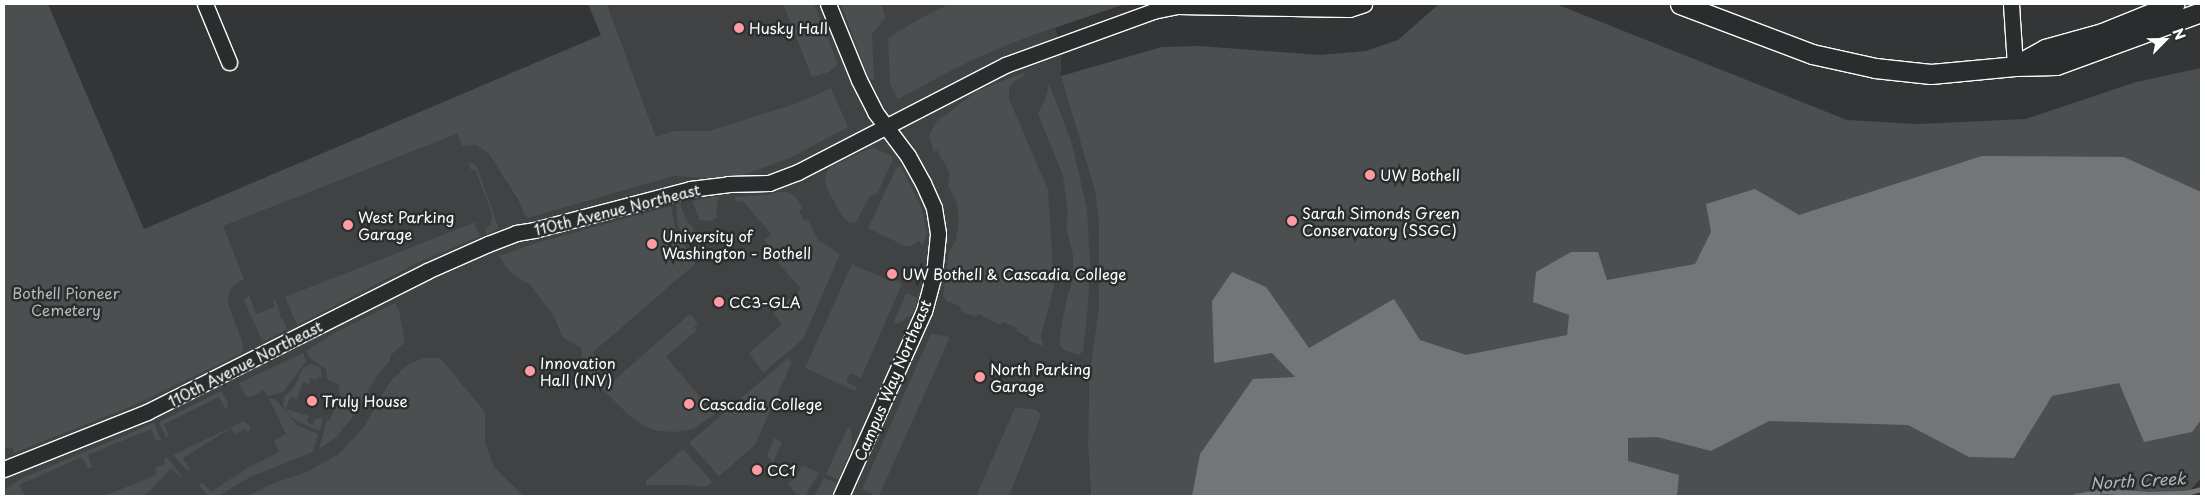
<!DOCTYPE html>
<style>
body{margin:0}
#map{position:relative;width:2205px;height:500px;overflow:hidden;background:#333536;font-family:"Playpen Sans",sans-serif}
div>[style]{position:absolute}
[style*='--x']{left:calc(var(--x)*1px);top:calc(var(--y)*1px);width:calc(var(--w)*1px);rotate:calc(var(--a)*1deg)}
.built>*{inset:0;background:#404243}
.green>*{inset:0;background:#4c4f50}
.water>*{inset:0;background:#737576}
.stream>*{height:5px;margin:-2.5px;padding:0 2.5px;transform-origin:2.5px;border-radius:2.5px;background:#737576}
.roads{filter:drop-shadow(1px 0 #fff) drop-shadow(-1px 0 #fff) drop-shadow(0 1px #fff) drop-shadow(0 -1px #fff)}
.minor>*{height:15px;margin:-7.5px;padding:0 7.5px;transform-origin:7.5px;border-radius:7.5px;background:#2a2d2e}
.major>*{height:19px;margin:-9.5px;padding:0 9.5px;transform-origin:9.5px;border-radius:9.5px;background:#2a2d2e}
.dots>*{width:14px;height:14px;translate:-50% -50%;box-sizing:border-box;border:2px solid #2a2d2e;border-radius:50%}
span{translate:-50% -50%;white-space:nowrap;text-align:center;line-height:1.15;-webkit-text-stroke:5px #2a2d2e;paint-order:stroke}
.poi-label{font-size:15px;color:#fff}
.left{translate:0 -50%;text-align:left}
.street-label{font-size:15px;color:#fff}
.park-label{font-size:15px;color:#b7b9b9}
.water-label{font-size:16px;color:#b2b3b4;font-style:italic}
.frame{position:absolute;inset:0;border:5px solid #fff;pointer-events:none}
.north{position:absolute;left:2140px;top:15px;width:50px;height:50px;-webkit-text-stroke:4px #2a2d2e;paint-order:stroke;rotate:67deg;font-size:14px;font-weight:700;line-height:20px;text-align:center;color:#fff}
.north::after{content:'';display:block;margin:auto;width:18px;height:22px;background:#fff;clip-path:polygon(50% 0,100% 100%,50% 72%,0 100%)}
</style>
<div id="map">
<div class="built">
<i style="clip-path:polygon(607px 4px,1125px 4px,1055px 28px,1061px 43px,1061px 76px,1095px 192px,1099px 223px,1099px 307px,1089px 378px,1088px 445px,1091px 496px,4px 496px,4px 450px,139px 397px,201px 234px,457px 134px,462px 145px,476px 145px,488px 153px,518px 201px,524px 214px,656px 137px)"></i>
</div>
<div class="green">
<i style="clip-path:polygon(4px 4px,48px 4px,144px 229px,601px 35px,588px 4px,607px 4px,656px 137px,674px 131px,709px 131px,798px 103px,831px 88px,848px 127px,790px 158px,732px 179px,673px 176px,528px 218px,524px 214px,518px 200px,488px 153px,476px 145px,462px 146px,457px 134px,223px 226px,244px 279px,234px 285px,229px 292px,228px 304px,243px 344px,242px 353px,132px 406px,14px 453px,12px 447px,4px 450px)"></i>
<i style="clip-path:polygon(783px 4px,814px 4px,838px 64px,829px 72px,812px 77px)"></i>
<i style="clip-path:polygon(841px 4px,882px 4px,885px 18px,872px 34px,874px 80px,869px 79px)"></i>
<i style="clip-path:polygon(949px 4px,1125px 4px,1030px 36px,993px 51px,960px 66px,898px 99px,890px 84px,888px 38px,919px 19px)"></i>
<i style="clip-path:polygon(1439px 4px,1556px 4px,1847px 120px,1918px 124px,2026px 119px,2136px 82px,2201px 68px,2201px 478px,2185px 496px,1091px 496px,1088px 445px,1089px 378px,1099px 307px,1099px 223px,1095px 192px,1061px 76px,1162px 47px,1200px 46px,1320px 55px,1366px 51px,1398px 40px)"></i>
<i style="clip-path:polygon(1025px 72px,1024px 77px,1016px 80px,1009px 87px,1009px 99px,1048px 190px,1054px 287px,1041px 336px,1043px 346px,1028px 340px,1029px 337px,1016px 331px,1017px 328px,1002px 322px,1001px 325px,978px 314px,976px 317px,961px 311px,960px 306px,947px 301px,943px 296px,949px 252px,956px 240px,959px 223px,957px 203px,948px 185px,950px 173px,937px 150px,934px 152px,929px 136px,936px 122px,977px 91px)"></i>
<i style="clip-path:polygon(1049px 83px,1072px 144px,1087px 209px,1090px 265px,1088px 305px,1083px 352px,1078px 355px,1064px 350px,1060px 346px,1060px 335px,1066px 302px,1073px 278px,1073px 256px,1066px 226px,1068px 215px,1063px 176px,1038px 114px,1046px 97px)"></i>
<i style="clip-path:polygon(873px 148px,889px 154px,893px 159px,877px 194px,870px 196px,856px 222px,853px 223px,845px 220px,830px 195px,825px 182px,826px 173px,831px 167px,866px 150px)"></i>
<i style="clip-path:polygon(468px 163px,474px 164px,477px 167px,499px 229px,486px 234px,485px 229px,490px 225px,492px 217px,489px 205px,475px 169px,471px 170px)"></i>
<i style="clip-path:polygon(900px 165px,921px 207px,927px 233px,923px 245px,919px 241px,911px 246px,905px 246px,868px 228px,896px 169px)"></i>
<i style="clip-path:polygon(780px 192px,788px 192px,796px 197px,803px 208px,799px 211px,804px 221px,808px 219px,818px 240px,840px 254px,803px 339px,763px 373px,749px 353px,782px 324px,773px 314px,801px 289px,774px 258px,777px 255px,764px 240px,771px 234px,743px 201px,735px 202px,735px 197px,768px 195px)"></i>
<i style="clip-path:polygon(719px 196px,716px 211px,718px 217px,711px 221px,700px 220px,692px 201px)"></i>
<i style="clip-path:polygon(680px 203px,686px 220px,696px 231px,686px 239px,678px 226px,676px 204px)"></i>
<i style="clip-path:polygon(671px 206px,676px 234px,694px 258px,695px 264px,592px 353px,605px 368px,592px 378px,583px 361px,581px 347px,563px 338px,554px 316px,530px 285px,510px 272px,499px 256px,536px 243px)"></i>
<i style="clip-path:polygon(476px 222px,475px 226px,481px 236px,423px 260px,297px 325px,285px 297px)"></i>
<i style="clip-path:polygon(852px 264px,891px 281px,893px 278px,902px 284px,861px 378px,850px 373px,846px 382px,857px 387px,855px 391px,805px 368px)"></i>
<i style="clip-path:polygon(906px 293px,917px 298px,916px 306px,912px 314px,898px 324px,894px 322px)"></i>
<i style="clip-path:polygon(249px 295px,256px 314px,275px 307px,273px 302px,276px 300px,281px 319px,283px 319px,287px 329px,263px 342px,244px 301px)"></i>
<i style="clip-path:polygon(397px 302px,396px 306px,399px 310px,405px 342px,390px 356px,390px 361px,376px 377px,360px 405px,357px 406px,340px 401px,339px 385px,327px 379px,326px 369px,311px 359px,306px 351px,336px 332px)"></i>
<i style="clip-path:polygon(690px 314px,698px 324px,694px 327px,697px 330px,666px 357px,715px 414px,693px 429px,674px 432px,658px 431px,644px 426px,632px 418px,598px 385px,606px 378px,611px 383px)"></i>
<i style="clip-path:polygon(931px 334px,950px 337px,879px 496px,876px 496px,862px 489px)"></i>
<i style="clip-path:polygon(303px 353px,306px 361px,283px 392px,267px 396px,264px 390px,250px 397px,246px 396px,239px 383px)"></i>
<i style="clip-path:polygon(423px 358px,440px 358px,485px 412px,485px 442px,494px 467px,524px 496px,247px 496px,274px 483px,307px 472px,339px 454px,364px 427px,389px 383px,406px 366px)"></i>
<i style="clip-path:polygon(788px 358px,792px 362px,755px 445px,719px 476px,689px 443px)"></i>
<i style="clip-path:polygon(311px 364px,321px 368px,322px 378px,318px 377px,317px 380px,311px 378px,309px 384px,303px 382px,297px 399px,290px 397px,286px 409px,309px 416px,307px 422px,313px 425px,315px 419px,323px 418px,320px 431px,298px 422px,291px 417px,285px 409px,283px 405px,284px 397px,294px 387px,303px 368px)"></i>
<i style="clip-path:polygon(221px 391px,228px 402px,226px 410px,219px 397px,164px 424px,169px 436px,166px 438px,159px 422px)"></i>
<i style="clip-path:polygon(270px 398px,275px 399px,297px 425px,318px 434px,313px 452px,250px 477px,218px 496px,208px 496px,199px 485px,200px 483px,203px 483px,211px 492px,244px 470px,279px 452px,274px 441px,286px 434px,269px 399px)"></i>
<i style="clip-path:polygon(335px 405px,356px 413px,336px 437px,319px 449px,327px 420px,330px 420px)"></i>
<i style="clip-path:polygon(1015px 408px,1035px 409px,1041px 415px,1009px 496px,976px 496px)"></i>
<i style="clip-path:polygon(244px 421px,251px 427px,248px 434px,245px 429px,234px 434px,231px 428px,183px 458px,190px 469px,188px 471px,173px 455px)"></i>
<i style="clip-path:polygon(154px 423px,161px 440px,156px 441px,151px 429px,88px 455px,92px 468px,87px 468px,82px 457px,19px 485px,25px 496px,4px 496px,6px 489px,22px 478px)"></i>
<i style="clip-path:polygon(848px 427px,851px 429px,852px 448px,838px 480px,826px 474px)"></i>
<i style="clip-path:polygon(774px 438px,782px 442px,773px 463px,767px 456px)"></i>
<i style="clip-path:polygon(683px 449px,712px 482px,706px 487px,686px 485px,646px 485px,646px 481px)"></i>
<i style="clip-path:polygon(167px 457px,182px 476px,181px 477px,171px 469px,145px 496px,104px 496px,156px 475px,155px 468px,165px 464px,164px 458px)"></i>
<i style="clip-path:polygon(802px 465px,819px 473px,805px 496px,798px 496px,788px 484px,796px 477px)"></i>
<i style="clip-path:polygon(824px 478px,837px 483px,831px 495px,814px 496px)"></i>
</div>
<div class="water">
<i style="clip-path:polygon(1982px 156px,2124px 157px,2201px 192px,2201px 420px,2192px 432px,2144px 442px,2119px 383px,2052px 396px,2014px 458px,1969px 457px,1908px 425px,1769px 421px,1711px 451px,1657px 437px,1628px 438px,1628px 461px,1679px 475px,1677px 496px,1192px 496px,1200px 454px,1253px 379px,1295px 377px,1272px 353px,1214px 363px,1212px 301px,1232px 272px,1266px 287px,1309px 348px,1394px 299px,1420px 340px,1466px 355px,1567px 335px,1569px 315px,1533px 302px,1536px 272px,1571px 252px,1598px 252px,1607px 280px,1695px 264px,1711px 232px,1706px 204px,1755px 189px,1799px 215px)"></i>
</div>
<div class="stream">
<i style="--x:2075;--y:496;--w:28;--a:-10"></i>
<i style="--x:2103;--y:491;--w:46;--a:3.7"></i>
<i style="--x:2149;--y:494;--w:37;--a:-2"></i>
<i style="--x:2186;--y:493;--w:16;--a:-15"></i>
</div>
<div class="roads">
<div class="minor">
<i style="--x:205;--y:4;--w:63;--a:67.5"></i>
<i style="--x:828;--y:4;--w:82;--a:67.8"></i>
<i style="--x:859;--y:80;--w:36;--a:63"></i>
<i style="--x:875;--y:112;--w:55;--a:53.1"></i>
<i style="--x:908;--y:156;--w:31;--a:61"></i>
<i style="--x:923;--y:183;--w:27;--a:66"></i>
<i style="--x:934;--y:208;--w:26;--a:81"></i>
<i style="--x:938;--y:234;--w:40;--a:95.7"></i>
<i style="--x:934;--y:274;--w:38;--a:105"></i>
<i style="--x:924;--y:311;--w:203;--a:114.2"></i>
<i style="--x:2011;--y:4;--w:62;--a:86.3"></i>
<i style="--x:4;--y:469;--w:154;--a:-21.7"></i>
<i style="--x:147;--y:412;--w:313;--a:-26.7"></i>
<i style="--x:427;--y:271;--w:67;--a:-23.9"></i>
<i style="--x:488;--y:244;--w:30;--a:-21"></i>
<i style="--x:516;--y:233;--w:18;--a:-9"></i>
<i style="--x:534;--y:230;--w:161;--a:-14.7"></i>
<i style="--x:690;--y:189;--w:38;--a:-7"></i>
<i style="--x:728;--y:184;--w:41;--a:-1.4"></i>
<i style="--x:769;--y:183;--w:31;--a:-21"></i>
<i style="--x:798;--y:172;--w:233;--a:-27.3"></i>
<i style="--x:1005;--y:65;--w:158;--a:-20"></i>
<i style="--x:1153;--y:11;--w:25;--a:-12"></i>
<i style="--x:1177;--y:6;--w:172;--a:1"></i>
<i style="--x:1349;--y:9;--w:16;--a:-18"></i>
</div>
<div class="major">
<i style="--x:1680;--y:4;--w:141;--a:20.7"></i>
<i style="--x:1812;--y:54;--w:65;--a:12.5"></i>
<i style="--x:1875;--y:68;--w:56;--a:6.1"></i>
<i style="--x:1931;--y:74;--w:84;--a:-5.4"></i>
<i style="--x:2015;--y:66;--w:41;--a:-1.4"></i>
<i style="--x:2056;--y:65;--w:154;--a:-20.1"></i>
<i style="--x:2018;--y:64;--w:31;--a:-29"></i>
<i style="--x:2045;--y:49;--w:59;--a:-15.7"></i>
<i style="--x:2102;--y:33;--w:78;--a:-21.9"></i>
</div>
</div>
<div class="dots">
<i style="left:739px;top:28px;background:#ff9aa2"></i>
<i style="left:1370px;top:175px;background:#ff9aa2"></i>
<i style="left:1292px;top:221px;background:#ff9aa2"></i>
<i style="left:348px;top:225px;background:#ff9aa2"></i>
<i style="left:652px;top:244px;background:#ff9aa2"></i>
<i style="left:892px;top:274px;background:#ff9aa2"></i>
<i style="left:719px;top:302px;background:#ff9aa2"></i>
<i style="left:530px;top:371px;background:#ff9aa2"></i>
<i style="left:980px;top:377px;background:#ff9aa2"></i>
<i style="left:312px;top:401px;background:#ff9aa2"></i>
<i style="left:689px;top:404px;background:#ff9aa2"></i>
<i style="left:757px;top:470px;background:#ff9aa2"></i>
</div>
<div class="poi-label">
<span class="left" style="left:749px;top:28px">Husky Hall</span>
<span class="left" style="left:1380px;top:175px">UW Bothell</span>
<span class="left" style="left:1302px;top:221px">Sarah Simonds Green<br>Conservatory (SSGC)</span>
<span class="left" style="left:358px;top:225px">West Parking<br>Garage</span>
<span class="left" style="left:662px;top:244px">University of<br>Washington - Bothell</span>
<span class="left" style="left:902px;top:274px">UW Bothell &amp; Cascadia College</span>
<span class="left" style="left:729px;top:302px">CC3-GLA</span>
<span class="left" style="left:540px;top:371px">Innovation<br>Hall (INV)</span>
<span class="left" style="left:990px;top:377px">North Parking<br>Garage</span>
<span class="left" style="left:322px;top:401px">Truly House</span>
<span class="left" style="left:699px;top:404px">Cascadia College</span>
<span class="left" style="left:767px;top:470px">CC1</span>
</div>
<div class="street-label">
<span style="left:617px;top:209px;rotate:-14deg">110th Avenue Northeast</span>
<span style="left:245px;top:363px;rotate:-27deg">110th Avenue Northeast</span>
<span style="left:892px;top:380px;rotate:-67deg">Campus Way Northeast</span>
</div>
<div class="park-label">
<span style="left:66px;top:301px">Bothell Pioneer<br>Cemetery</span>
</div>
<div class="water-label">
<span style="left:2138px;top:480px;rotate:-3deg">North Creek</span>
</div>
<div class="frame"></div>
<div class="north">N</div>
</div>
